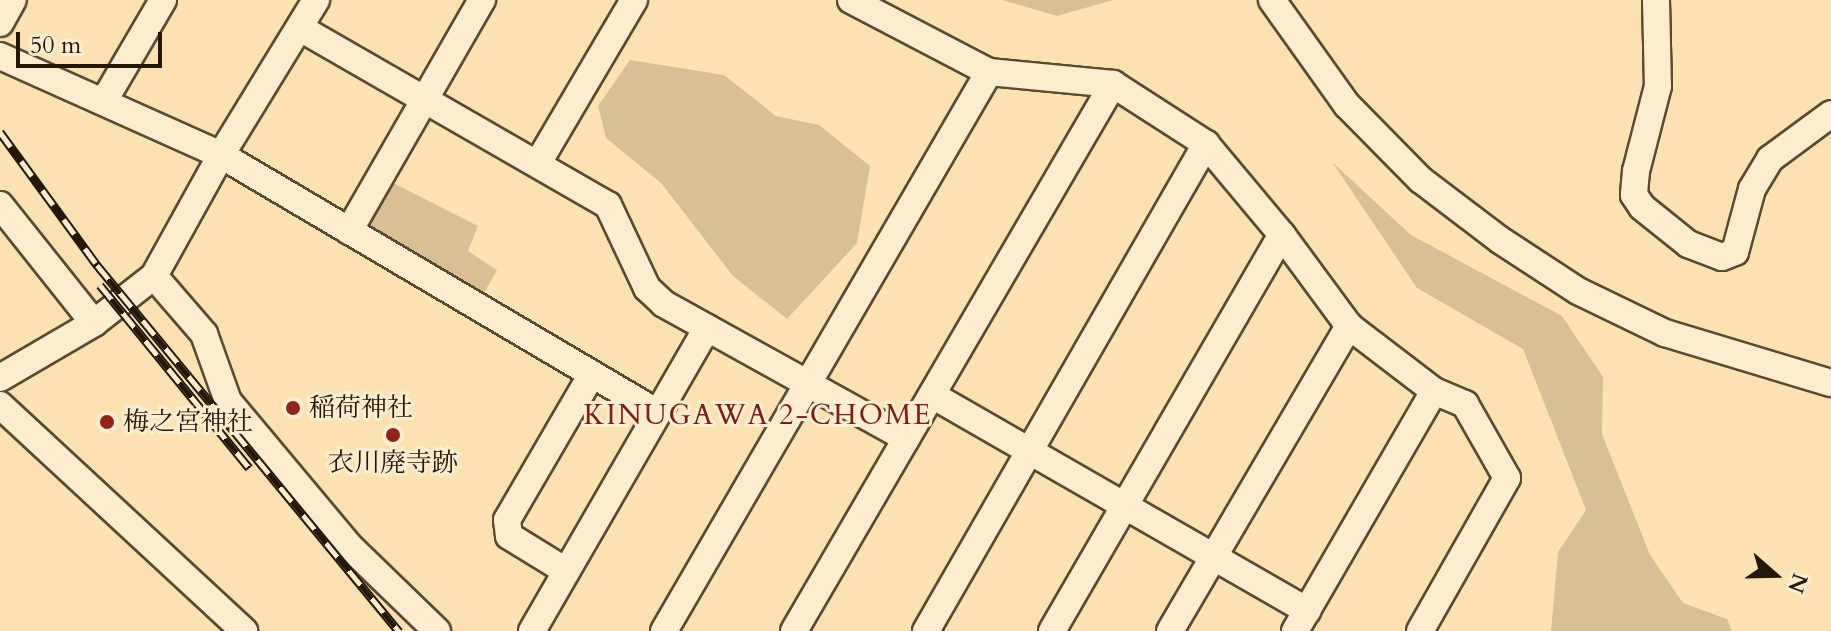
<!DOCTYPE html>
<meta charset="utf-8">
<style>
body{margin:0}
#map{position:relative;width:1831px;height:631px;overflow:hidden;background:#fce2b3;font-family:Cardo,"Noto Serif JP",serif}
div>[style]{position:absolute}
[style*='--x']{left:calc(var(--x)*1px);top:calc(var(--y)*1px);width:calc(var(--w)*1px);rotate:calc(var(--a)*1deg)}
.green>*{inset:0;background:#d8bf95}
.roads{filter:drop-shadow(2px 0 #5c4a30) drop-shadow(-2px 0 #5c4a30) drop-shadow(0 2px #5c4a30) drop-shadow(0 -2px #5c4a30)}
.minor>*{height:26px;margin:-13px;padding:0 13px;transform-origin:13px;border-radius:13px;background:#fdecce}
.rail>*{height:9px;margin-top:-4.5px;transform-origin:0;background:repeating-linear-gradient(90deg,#fdecce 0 18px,#261704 0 36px);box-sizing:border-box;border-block:2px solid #261704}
.dots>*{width:22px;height:22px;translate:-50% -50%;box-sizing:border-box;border:4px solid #fdecce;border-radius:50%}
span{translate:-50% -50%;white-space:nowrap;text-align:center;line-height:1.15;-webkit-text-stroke:6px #fdecce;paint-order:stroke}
.poi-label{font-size:26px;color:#261704}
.left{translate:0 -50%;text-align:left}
.neighbourhood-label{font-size:28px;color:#7a1f14;letter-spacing:2px}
.north{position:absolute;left:1735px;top:535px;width:80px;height:80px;-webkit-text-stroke:6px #fdecce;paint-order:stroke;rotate:110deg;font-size:22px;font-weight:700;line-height:32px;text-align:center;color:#261704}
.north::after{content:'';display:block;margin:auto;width:28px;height:36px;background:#261704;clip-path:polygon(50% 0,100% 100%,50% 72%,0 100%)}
.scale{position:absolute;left:16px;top:32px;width:146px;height:36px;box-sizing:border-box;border:4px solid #261704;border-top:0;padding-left:10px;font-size:24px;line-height:28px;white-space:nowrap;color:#261704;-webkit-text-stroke:6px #fdecce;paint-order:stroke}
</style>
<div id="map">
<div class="green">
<i style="clip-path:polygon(1002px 0,1113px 0,1057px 16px)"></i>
<i style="clip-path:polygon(630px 60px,724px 75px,776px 116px,819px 125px,870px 166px,857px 243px,787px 319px,733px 276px,661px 183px,606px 138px,598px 106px)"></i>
<i style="clip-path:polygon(1332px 162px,1411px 235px,1562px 316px,1603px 377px,1602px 434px,1650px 555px,1683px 603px,1727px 619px,1732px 631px,1551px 631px,1558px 552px,1586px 510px,1523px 349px,1417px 288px)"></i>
<i style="clip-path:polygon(387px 180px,478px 226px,468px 251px,497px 270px,480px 300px,362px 227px)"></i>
</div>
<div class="roads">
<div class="minor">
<i style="--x:851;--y:0;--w:156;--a:27.6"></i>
<i style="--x:989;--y:72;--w:125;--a:5.5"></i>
<i style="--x:1113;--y:84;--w:111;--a:32.8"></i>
<i style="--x:1206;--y:144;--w:119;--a:50.1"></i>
<i style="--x:1282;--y:235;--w:113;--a:53.6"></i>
<i style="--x:1349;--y:326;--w:107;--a:37.4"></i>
<i style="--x:1434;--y:391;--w:34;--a:23"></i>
<i style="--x:1465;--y:404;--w:85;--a:60.4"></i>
<i style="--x:1507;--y:478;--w:176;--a:119.6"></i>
<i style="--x:1272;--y:0;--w:129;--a:54.5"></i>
<i style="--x:1347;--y:105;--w:105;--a:45.4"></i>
<i style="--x:1421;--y:180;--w:99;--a:37.2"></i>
<i style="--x:1500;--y:240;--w:93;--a:33.2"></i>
<i style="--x:1578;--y:291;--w:97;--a:25.8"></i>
<i style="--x:1665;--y:333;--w:173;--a:16.8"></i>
<i style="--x:1656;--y:0;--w:86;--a:88.7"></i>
<i style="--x:1658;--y:86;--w:88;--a:104.5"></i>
<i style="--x:1636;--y:171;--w:24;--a:95"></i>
<i style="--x:1634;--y:195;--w:14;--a:56"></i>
<i style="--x:1642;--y:207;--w:59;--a:38.8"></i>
<i style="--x:1688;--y:244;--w:36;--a:21"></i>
<i style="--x:1722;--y:257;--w:14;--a:-21"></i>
<i style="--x:1735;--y:252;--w:65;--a:-74.9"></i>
<i style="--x:1752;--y:189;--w:35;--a:-59"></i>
<i style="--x:1770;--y:159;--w:76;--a:-36.4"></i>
<i style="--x:0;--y:23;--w:26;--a:-61"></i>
<i style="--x:300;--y:28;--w:355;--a:29.9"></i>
<i style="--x:608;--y:205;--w:92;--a:64.8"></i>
<i style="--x:647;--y:288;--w:23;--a:43"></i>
<i style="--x:664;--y:304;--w:277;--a:29"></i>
<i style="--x:0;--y:56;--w:242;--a:24.1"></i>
<i style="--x:221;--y:155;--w:507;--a:30.56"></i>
<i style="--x:104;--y:101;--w:117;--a:-59.7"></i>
<i style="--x:538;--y:163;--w:189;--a:-59.5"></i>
<i style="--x:0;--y:205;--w:151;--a:51.5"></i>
<i style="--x:349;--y:231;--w:267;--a:-60.1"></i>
<i style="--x:154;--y:276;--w:77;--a:49.2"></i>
<i style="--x:204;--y:334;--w:71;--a:70.3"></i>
<i style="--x:228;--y:401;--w:190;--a:50.1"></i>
<i style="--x:350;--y:547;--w:121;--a:44"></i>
<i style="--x:0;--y:378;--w:109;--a:-30.3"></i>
<i style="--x:94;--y:323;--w:76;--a:-38.1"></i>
<i style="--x:154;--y:276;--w:138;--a:-61"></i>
<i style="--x:221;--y:155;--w:182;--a:-58.5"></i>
<i style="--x:932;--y:395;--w:433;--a:29.9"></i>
<i style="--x:0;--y:405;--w:333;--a:42.8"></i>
<i style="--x:566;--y:571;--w:67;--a:-148.4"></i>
<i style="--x:509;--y:536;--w:16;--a:-97"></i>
<i style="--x:507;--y:520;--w:169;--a:-59.8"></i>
<i style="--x:532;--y:631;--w:350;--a:-60"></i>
<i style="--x:664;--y:631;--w:647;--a:-59.83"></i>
<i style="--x:794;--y:631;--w:633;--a:-59.75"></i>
<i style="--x:926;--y:631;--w:562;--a:-60.1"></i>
<i style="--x:1052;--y:631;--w:458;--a:-59.9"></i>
<i style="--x:1170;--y:631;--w:354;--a:-59.6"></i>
<i style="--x:1295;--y:631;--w:277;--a:-59.9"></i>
</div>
</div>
<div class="rail">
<i style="--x:0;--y:132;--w:165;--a:53.9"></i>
<i style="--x:97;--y:265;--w:475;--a:50.5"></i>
<i style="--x:100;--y:285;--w:236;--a:50.8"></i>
</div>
<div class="dots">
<i style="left:293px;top:408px;background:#8f2418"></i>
<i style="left:107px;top:422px;background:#8f2418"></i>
<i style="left:393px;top:435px;background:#8f2418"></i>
</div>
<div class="poi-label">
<span class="left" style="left:309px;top:408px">稲荷神社</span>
<span class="left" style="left:123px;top:422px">梅之宮神社</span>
<span style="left:393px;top:463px">衣川廃寺跡</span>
</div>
<div class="neighbourhood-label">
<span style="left:758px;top:415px">KINUGAWA 2-CHOME</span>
</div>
<div class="north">N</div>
<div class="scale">50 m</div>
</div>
